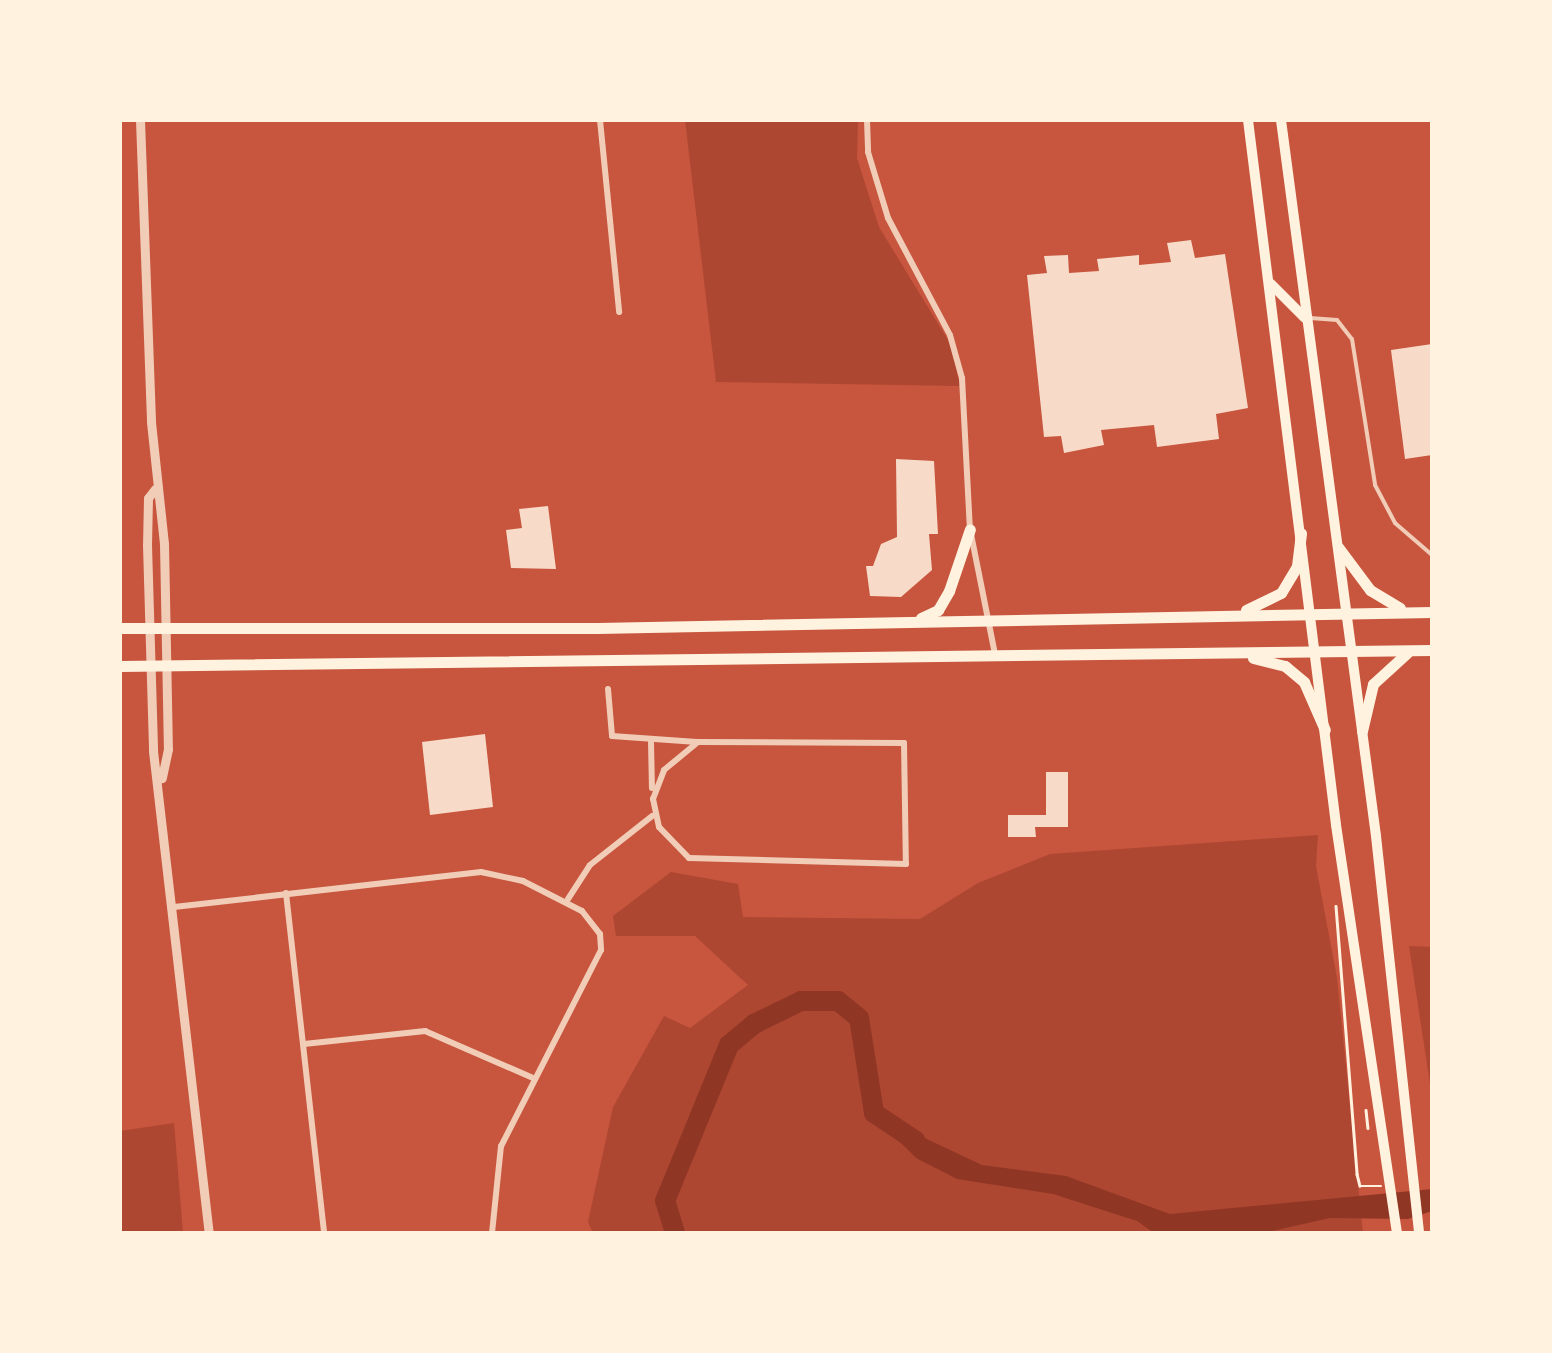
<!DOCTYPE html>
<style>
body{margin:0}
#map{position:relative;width:1552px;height:1353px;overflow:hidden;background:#c8553d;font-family:"Golos Text",sans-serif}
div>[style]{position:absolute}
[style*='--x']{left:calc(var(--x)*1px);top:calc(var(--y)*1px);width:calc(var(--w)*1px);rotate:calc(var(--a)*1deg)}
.green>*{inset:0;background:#ae4732}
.water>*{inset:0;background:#8f3625}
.river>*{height:20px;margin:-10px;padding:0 10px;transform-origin:10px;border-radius:10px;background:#8f3625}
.building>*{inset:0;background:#f7dbc8}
.path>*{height:2.5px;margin:-1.25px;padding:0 1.25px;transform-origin:1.25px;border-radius:1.25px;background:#fff3e0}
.service>*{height:4px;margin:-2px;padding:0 2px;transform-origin:2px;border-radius:2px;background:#f1ccb7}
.minor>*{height:6px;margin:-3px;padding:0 3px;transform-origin:3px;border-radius:3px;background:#f1ccb7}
.tertiary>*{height:9px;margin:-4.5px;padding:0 4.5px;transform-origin:4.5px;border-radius:4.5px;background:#f1ccb7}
.secondary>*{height:10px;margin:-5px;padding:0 5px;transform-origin:5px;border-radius:5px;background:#fff3e0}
.primary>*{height:11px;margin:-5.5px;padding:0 5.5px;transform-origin:5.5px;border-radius:5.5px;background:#fff3e0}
span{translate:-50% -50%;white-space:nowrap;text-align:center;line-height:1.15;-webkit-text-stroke:10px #fff3e0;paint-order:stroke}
.frame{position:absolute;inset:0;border:122px solid #fff3e0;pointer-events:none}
</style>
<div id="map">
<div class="green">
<i style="clip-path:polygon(685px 120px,858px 120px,857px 158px,879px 227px,951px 345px,960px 386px,716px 382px)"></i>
<i style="clip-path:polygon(1318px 835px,1316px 866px,1337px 978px,1363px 1233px,593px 1233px,588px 1222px,613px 1107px,664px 1016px,690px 1028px,748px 985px,695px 936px,616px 936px,613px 916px,671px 872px,738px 884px,743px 917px,920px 919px,978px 883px,1050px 854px)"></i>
<i style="clip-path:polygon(1409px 946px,1432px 947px,1432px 1097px)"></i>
<i style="clip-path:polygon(174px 1123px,183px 1233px,120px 1233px,120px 1131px)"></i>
</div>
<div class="water">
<i style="clip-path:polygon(895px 1124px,982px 1165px,1066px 1176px,1170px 1214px,1432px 1189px,1432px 1211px,1408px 1219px,1330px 1218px,1263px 1233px,1154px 1233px,1137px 1221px,1053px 1194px,957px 1179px,916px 1158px,888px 1130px)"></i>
</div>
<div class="river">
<i style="--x:675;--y:1233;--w:34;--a:-107"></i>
<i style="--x:665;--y:1201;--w:169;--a:-67.7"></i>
<i style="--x:729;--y:1045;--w:33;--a:-40"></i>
<i style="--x:754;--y:1024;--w:52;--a:-26.1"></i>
<i style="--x:801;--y:1001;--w:37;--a:0"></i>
<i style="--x:838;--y:1001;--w:27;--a:39"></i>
<i style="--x:859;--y:1018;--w:96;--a:81"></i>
<i style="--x:874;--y:1113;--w:50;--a:33.7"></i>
</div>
<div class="building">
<i style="clip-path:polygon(1191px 240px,1195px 258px,1225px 254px,1248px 408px,1216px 414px,1219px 439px,1157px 447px,1154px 425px,1101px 430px,1104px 445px,1064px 453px,1061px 436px,1044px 437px,1027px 275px,1047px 273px,1044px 256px,1068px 255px,1069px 273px,1099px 271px,1097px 259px,1139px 255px,1139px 265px,1171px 262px,1167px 243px)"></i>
<i style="clip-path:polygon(1432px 344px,1432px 455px,1405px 459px,1391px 350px)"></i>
<i style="clip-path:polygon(896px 459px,934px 461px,938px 534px,929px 534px,932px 570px,901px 597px,870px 596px,866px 566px,873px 566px,881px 544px,897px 537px)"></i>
<i style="clip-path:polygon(548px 506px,556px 569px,511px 568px,506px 530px,522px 528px,519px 509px)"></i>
<i style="clip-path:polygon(485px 734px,493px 807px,430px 815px,422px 742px)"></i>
<i style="clip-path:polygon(1046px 772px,1068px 772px,1068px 827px,1035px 827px,1036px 837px,1008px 837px,1008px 815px,1046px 815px)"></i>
</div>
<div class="path">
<i style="--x:1336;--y:906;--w:269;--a:85.5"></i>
<i style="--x:1357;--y:1174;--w:12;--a:76"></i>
<i style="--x:1360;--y:1186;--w:21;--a:0"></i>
<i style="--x:1366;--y:1110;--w:18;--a:84"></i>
</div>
<div class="service">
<i style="--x:1310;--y:318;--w:27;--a:4"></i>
<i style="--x:1337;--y:320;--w:24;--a:52"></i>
<i style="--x:1352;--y:339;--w:148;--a:81"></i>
<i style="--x:1375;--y:485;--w:43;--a:62.2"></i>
<i style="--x:1395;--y:523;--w:49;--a:40.9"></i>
</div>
<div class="minor">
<i style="--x:600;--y:120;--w:193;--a:84.3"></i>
<i style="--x:867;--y:120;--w:32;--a:88"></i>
<i style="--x:868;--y:152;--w:69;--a:73.1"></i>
<i style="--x:888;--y:218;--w:132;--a:62.1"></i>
<i style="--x:950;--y:335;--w:45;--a:74.4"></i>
<i style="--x:962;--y:378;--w:151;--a:87"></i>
<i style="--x:970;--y:529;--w:127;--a:78.7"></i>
<i style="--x:608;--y:689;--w:47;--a:85.1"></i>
<i style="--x:612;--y:736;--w:85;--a:4"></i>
<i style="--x:651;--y:742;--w:46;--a:88.8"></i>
<i style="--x:698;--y:742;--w:206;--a:0.3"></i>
<i style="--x:904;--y:743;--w:121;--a:89.1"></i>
<i style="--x:906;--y:864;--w:217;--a:-178.4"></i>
<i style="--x:689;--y:858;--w:43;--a:-134.1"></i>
<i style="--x:659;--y:827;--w:29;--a:-102"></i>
<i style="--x:653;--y:799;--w:31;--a:-69"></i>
<i style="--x:664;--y:770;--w:44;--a:-39.5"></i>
<i style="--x:286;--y:893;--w:342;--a:83.6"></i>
<i style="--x:568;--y:899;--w:40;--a:-57.1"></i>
<i style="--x:590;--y:865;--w:79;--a:-38.3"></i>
<i style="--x:174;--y:907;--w:309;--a:-6.5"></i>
<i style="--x:481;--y:872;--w:43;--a:12.1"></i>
<i style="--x:523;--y:881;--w:66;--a:27"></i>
<i style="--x:582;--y:911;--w:29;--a:52"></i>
<i style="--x:600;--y:934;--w:16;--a:86"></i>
<i style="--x:601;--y:950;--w:220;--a:117"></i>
<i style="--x:501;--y:1146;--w:87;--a:95.9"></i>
<i style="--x:304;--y:1044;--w:122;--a:-6.1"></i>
<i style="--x:425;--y:1031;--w:116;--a:23.5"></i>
</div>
<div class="tertiary">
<i style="--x:140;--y:120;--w:302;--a:87.9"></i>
<i style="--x:151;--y:422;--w:123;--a:83.9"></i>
<i style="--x:164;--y:544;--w:205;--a:88.9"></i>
<i style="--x:168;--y:749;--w:30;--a:102"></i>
<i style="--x:155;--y:489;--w:11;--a:128"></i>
<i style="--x:148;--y:498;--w:47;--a:91.2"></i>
<i style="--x:147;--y:545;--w:206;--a:88.3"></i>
<i style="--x:153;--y:751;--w:485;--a:83.4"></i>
</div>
<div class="secondary">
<i style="--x:1248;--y:120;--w:710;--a:82.88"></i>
<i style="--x:1336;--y:825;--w:413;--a:81.5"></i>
<i style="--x:1281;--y:120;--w:722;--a:82.44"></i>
<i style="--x:1376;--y:836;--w:399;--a:83.8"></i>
<i style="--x:1271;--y:284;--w:48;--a:45"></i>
</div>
<div class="primary">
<i style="--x:1338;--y:547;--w:54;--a:53.3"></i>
<i style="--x:1370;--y:590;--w:35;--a:31"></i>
<i style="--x:1246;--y:610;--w:39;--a:-26"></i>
<i style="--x:1281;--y:593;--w:31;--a:-59"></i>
<i style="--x:1297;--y:566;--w:33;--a:-83"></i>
<i style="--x:921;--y:618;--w:19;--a:-25"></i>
<i style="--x:938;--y:610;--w:22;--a:-60"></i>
<i style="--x:949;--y:591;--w:65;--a:-71.3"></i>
<i style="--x:120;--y:628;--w:477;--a:0"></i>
<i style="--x:597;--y:628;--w:835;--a:-1.1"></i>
<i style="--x:1253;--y:658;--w:33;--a:14"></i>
<i style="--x:1285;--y:666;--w:25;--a:40"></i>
<i style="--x:1304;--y:682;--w:52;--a:66.4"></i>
<i style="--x:120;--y:666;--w:1312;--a:-0.7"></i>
<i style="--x:1362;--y:731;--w:48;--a:-76.8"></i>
<i style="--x:1373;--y:684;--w:46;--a:-42.4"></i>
</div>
<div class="frame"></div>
</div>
